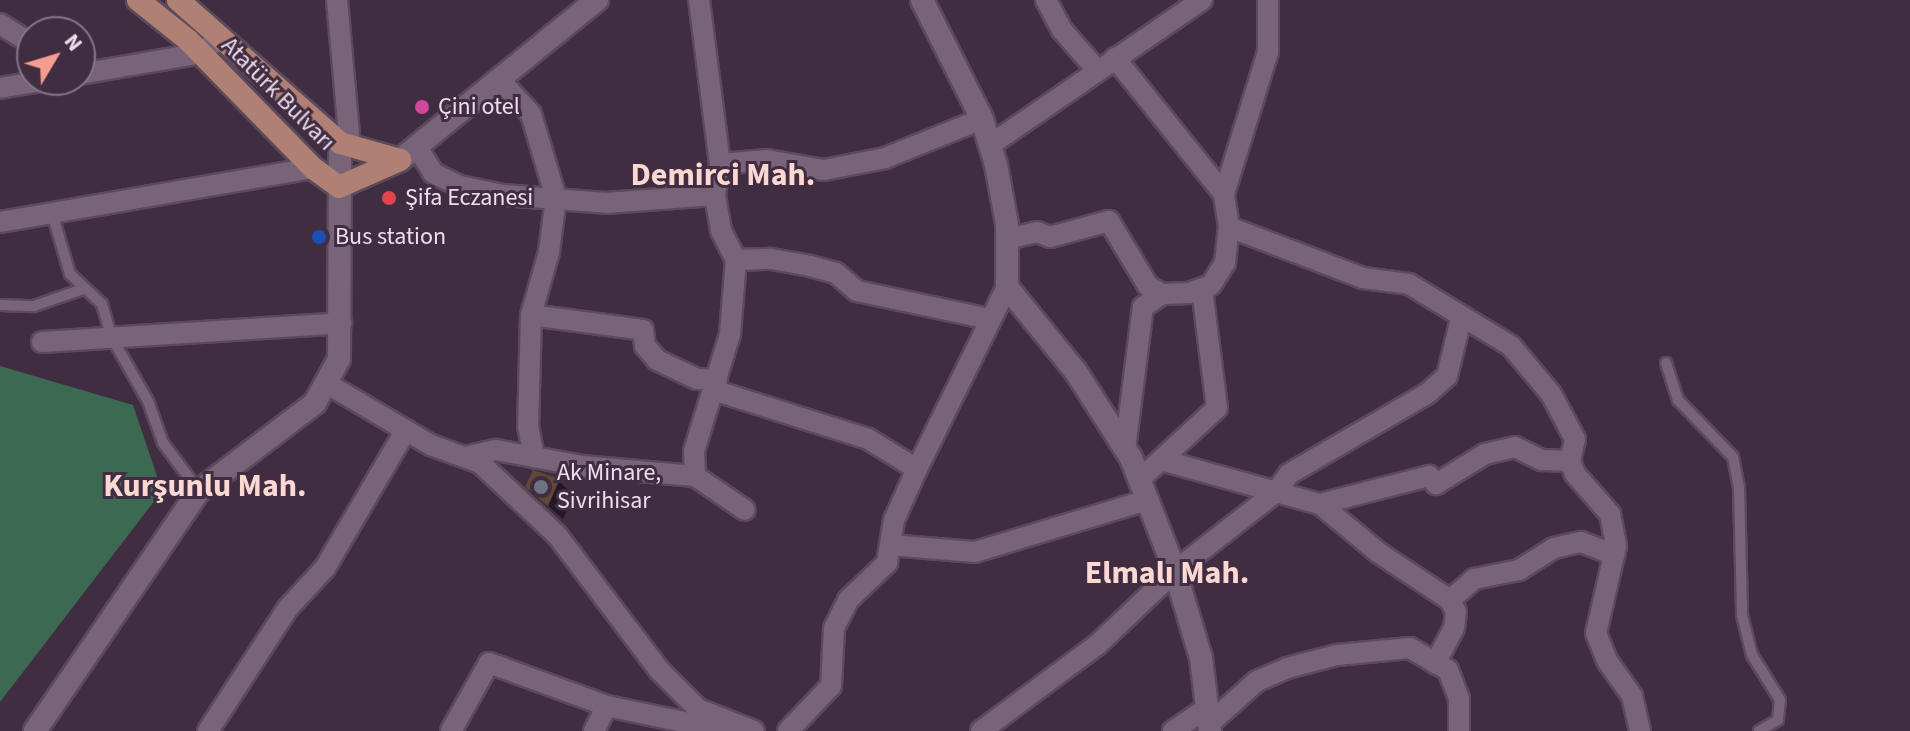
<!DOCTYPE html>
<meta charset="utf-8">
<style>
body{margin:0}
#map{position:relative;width:1910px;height:731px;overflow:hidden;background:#412d42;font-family:"Source Sans 3",sans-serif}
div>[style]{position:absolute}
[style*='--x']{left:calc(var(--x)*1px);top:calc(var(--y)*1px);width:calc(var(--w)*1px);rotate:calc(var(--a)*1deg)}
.green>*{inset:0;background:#3c6952}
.shadow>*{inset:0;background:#0007}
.building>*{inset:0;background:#614737}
.roads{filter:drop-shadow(2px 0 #5b4a5b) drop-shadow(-2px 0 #5b4a5b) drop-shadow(0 2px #5b4a5b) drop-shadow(0 -2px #5b4a5b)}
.service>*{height:10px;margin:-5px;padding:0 5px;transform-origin:5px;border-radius:5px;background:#796379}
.minor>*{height:20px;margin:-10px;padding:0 10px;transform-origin:10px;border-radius:10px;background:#796379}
.tertiary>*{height:22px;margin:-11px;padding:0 11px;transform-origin:11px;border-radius:11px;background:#796379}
.primary>*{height:22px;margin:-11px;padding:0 11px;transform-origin:11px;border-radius:11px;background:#b18074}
.dots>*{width:22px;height:22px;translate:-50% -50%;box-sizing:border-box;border:4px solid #412d42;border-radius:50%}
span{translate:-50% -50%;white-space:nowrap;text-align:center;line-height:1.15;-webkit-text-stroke:6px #412d42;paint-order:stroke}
.street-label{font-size:24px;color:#ecdfeb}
.poi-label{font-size:24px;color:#ecdfeb}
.left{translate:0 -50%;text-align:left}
.district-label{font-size:32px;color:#fbd8d2;font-weight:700}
.north{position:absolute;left:16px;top:16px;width:80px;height:80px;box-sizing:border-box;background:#412d42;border:2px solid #857486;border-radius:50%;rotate:52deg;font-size:22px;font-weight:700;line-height:32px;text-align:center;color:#ecdfeb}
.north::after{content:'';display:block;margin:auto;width:28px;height:36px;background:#f59d8f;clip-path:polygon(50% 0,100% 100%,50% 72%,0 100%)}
</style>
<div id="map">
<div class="green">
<i style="clip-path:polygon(0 366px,133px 405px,162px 491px,0 702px)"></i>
</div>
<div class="shadow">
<i style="clip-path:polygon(559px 481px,574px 496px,563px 519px,527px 487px)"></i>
</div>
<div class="building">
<i style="clip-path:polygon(533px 470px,560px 479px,548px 506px,525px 487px)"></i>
</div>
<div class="roads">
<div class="service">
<i style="--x:52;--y:213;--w:64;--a:73.6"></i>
<i style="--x:70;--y:274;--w:44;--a:43.2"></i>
<i style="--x:102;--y:304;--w:35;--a:74"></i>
<i style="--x:112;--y:338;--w:73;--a:60.3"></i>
<i style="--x:148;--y:401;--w:45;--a:70.3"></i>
<i style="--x:163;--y:443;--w:60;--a:53.1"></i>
<i style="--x:0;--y:305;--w:34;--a:2"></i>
<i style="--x:34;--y:306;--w:52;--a:-19.1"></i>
<i style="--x:1666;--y:363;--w:39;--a:72"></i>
<i style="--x:1678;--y:400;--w:79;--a:46"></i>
<i style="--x:1733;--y:457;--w:32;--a:79"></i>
<i style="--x:1739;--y:488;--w:127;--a:88.6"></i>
<i style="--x:1742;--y:615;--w:41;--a:76"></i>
<i style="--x:1752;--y:655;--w:53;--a:58.1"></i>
<i style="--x:1780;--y:700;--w:20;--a:96"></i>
<i style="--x:1778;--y:720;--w:22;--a:150"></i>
</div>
<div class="minor">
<i style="--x:337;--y:0;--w:147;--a:84.9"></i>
<i style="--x:1046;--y:0;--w:34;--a:62"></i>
<i style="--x:1062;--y:30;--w:53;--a:48.8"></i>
<i style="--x:0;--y:24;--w:38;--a:32"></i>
<i style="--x:1115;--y:58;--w:174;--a:51.3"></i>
<i style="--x:80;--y:74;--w:123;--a:-9.8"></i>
<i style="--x:201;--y:53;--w:26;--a:-39"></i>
<i style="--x:499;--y:79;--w:47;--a:47.6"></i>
<i style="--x:531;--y:114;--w:88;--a:73.4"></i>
<i style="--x:556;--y:198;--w:54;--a:97.4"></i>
<i style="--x:549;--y:252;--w:66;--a:105.9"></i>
<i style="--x:531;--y:315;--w:111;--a:91.5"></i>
<i style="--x:528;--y:426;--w:32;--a:79"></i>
<i style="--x:0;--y:88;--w:48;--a:-9.7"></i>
<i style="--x:990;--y:145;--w:257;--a:-34.4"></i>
<i style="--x:417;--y:147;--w:31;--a:58"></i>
<i style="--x:433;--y:173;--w:30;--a:26"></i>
<i style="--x:460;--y:186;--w:44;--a:11.8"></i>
<i style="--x:503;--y:195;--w:103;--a:4.4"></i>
<i style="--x:606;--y:203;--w:109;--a:-4.2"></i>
<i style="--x:715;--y:195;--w:31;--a:-81"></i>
<i style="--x:720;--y:164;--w:165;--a:-97.3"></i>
<i style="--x:720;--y:164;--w:47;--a:-4.9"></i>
<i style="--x:767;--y:160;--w:58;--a:10"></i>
<i style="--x:824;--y:170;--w:62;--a:-11.1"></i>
<i style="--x:885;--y:158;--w:105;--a:-21.9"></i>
<i style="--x:0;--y:222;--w:318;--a:-9.8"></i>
<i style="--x:1229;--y:227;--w:143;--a:20.8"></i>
<i style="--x:1363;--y:278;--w:46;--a:7.4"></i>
<i style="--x:1409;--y:284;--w:119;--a:31.3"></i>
<i style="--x:1511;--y:346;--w:62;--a:50.2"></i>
<i style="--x:1551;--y:394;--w:51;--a:61.9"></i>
<i style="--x:1575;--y:439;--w:23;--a:103"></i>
<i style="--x:1570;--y:461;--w:14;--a:69"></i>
<i style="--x:1575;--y:474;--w:53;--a:48.8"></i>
<i style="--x:1610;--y:514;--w:33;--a:79"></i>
<i style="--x:1616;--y:546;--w:89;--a:102.9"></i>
<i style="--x:1596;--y:633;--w:31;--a:68"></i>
<i style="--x:1608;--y:662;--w:42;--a:54.8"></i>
<i style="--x:1632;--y:696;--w:36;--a:77"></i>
<i style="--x:1007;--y:239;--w:31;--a:-13"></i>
<i style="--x:1037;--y:232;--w:14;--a:21"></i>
<i style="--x:1050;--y:237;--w:61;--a:-15.2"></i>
<i style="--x:1109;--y:221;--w:76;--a:59"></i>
<i style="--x:1148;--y:286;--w:16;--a:30"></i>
<i style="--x:1162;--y:294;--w:27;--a:-2"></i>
<i style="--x:1189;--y:293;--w:23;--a:-20"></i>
<i style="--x:1211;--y:285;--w:26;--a:-58"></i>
<i style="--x:1225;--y:263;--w:36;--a:-84"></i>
<i style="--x:1229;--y:227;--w:33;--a:-99"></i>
<i style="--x:1224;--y:194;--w:149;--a:-72.8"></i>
<i style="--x:1268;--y:52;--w:52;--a:-90"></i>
<i style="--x:736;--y:260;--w:35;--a:-2"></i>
<i style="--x:771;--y:259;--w:40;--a:10"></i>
<i style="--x:810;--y:266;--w:27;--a:15"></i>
<i style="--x:836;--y:273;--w:28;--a:41"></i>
<i style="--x:857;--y:291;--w:135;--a:12"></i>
<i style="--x:531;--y:315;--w:113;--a:7.6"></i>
<i style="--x:643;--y:330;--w:16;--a:83"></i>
<i style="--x:645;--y:346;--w:18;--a:49"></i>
<i style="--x:657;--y:360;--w:44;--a:25.4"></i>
<i style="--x:697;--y:379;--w:20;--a:3"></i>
<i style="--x:42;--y:342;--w:300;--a:-3.6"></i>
<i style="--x:326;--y:383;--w:122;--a:30.6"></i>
<i style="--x:431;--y:445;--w:52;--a:20.2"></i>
<i style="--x:480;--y:463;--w:105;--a:43.1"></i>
<i style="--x:557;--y:535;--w:171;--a:52.9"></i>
<i style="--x:660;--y:671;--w:54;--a:45"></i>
<i style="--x:698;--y:709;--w:60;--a:21.4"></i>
<i style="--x:713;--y:390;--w:163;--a:17.5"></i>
<i style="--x:868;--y:439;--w:57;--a:31.5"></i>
<i style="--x:1125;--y:449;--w:143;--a:-82.8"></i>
<i style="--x:1143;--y:307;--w:23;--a:-34"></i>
<i style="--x:465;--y:457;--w:32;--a:-13"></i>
<i style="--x:496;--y:450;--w:87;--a:10.5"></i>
<i style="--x:582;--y:466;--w:113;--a:5.1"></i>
<i style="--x:695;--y:476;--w:60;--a:34.2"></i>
<i style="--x:1161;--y:460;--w:165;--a:15.5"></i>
<i style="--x:1320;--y:504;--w:113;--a:-14.4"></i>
<i style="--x:1429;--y:476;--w:11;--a:49"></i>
<i style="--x:1436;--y:484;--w:57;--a:-31.5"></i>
<i style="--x:1485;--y:454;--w:31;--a:-13"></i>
<i style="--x:1515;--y:447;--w:30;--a:26"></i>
<i style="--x:1542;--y:460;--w:28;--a:2"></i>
<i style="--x:695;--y:476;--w:25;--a:-92"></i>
<i style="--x:694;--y:451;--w:122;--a:-72.9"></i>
<i style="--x:730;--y:334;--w:74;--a:-85.4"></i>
<i style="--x:736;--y:260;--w:34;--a:-117"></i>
<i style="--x:721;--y:230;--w:36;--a:-100"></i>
<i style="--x:1139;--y:480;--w:106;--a:-42.7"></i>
<i style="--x:1217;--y:408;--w:120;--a:-97.2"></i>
<i style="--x:1320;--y:504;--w:77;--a:39.7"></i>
<i style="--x:1379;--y:553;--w:85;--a:33.5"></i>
<i style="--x:1450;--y:600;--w:13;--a:63"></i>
<i style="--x:1456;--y:612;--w:16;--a:97"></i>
<i style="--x:1454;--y:628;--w:40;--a:118"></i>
<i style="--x:890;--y:545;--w:85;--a:4.7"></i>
<i style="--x:975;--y:552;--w:180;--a:-16.8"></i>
<i style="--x:1450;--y:600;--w:32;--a:-41"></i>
<i style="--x:1474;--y:579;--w:46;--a:-11.3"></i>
<i style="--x:1519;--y:570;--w:41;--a:-32.2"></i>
<i style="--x:1554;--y:548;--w:28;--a:-13"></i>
<i style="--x:1581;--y:542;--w:36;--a:21"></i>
<i style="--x:1209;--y:724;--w:64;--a:-41.9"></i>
<i style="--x:1257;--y:681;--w:33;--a:-23"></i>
<i style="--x:1287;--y:668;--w:52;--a:-14.6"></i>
<i style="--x:1337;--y:655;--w:73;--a:-5.5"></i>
<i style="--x:1410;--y:648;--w:44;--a:30.1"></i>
<i style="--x:1448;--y:670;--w:30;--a:69"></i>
<i style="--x:1459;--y:698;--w:33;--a:90"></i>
<i style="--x:208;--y:731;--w:147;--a:-57"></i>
<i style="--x:288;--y:608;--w:54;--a:-47.2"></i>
<i style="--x:325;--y:568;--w:160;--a:-59.6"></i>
<i style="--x:451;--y:731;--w:78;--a:-60.8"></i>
<i style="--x:489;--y:663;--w:126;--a:20"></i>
<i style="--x:607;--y:706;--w:123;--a:11.8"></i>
<i style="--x:594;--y:731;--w:28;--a:-63"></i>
<i style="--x:788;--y:731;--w:62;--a:-46.3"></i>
<i style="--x:831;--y:686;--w:58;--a:-87"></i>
<i style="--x:834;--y:628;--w:31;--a:-63"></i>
<i style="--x:848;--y:600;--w:54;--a:-43.5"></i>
<i style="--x:887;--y:563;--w:44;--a:-80.8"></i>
<i style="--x:894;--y:520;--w:56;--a:-65.7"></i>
<i style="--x:917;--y:469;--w:203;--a:-63.7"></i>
<i style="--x:981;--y:731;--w:146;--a:-36.6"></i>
<i style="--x:1098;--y:644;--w:106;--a:-43.5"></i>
<i style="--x:1175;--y:571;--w:128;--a:-38"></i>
<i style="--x:1276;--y:492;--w:22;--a:-54"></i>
<i style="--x:1289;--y:474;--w:161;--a:-30.2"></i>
<i style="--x:1428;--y:393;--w:25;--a:-42"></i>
<i style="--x:1447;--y:376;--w:59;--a:-76.2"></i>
<i style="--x:1173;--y:731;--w:41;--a:-34.1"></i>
</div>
<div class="tertiary">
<i style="--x:922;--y:0;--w:133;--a:63.2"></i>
<i style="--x:982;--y:119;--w:48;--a:73.1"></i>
<i style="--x:996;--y:165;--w:60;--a:79.4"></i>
<i style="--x:1007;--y:224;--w:63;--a:90"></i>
<i style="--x:1007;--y:287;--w:109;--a:50.9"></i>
<i style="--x:1076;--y:372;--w:102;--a:57.4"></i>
<i style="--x:1131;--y:458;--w:121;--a:68.7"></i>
<i style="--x:1175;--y:571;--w:91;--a:73.4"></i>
<i style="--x:1201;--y:658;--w:74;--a:83"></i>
<i style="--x:400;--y:160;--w:254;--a:-39.1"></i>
<i style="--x:35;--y:731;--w:291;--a:-55.7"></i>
<i style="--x:199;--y:491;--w:146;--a:-37.2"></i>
<i style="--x:315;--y:403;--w:50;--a:-61.4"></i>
<i style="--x:339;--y:359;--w:216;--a:-89.7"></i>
</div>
<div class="primary">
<i style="--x:138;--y:0;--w:64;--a:38.7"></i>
<i style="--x:188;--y:40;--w:179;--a:45.7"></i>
<i style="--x:313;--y:168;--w:32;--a:36"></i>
<i style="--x:339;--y:187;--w:67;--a:-23.9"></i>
<i style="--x:178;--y:0;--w:216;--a:41.4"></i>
<i style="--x:340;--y:143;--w:62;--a:15.8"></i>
</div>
</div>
<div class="dots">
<i style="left:422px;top:107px;background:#d1479c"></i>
<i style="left:389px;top:198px;background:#e0444e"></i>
<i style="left:319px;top:237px;background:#1a4fb4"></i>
<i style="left:541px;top:487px;background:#6b7280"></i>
</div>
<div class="street-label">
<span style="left:278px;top:94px;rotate:45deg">Atatürk Bulvarı</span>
</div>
<div class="poi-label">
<span class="left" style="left:438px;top:107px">Çini otel</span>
<span class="left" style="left:405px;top:198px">Şifa Eczanesi</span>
<span class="left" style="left:335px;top:237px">Bus station</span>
<span class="left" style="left:557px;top:487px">Ak Minare,<br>Sivrihisar</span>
</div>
<div class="district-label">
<span style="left:723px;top:175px">Demirci Mah.</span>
<span style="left:205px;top:486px">Kurşunlu Mah.</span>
<span style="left:1167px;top:573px">Elmalı Mah.</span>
</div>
<div class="north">N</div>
</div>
